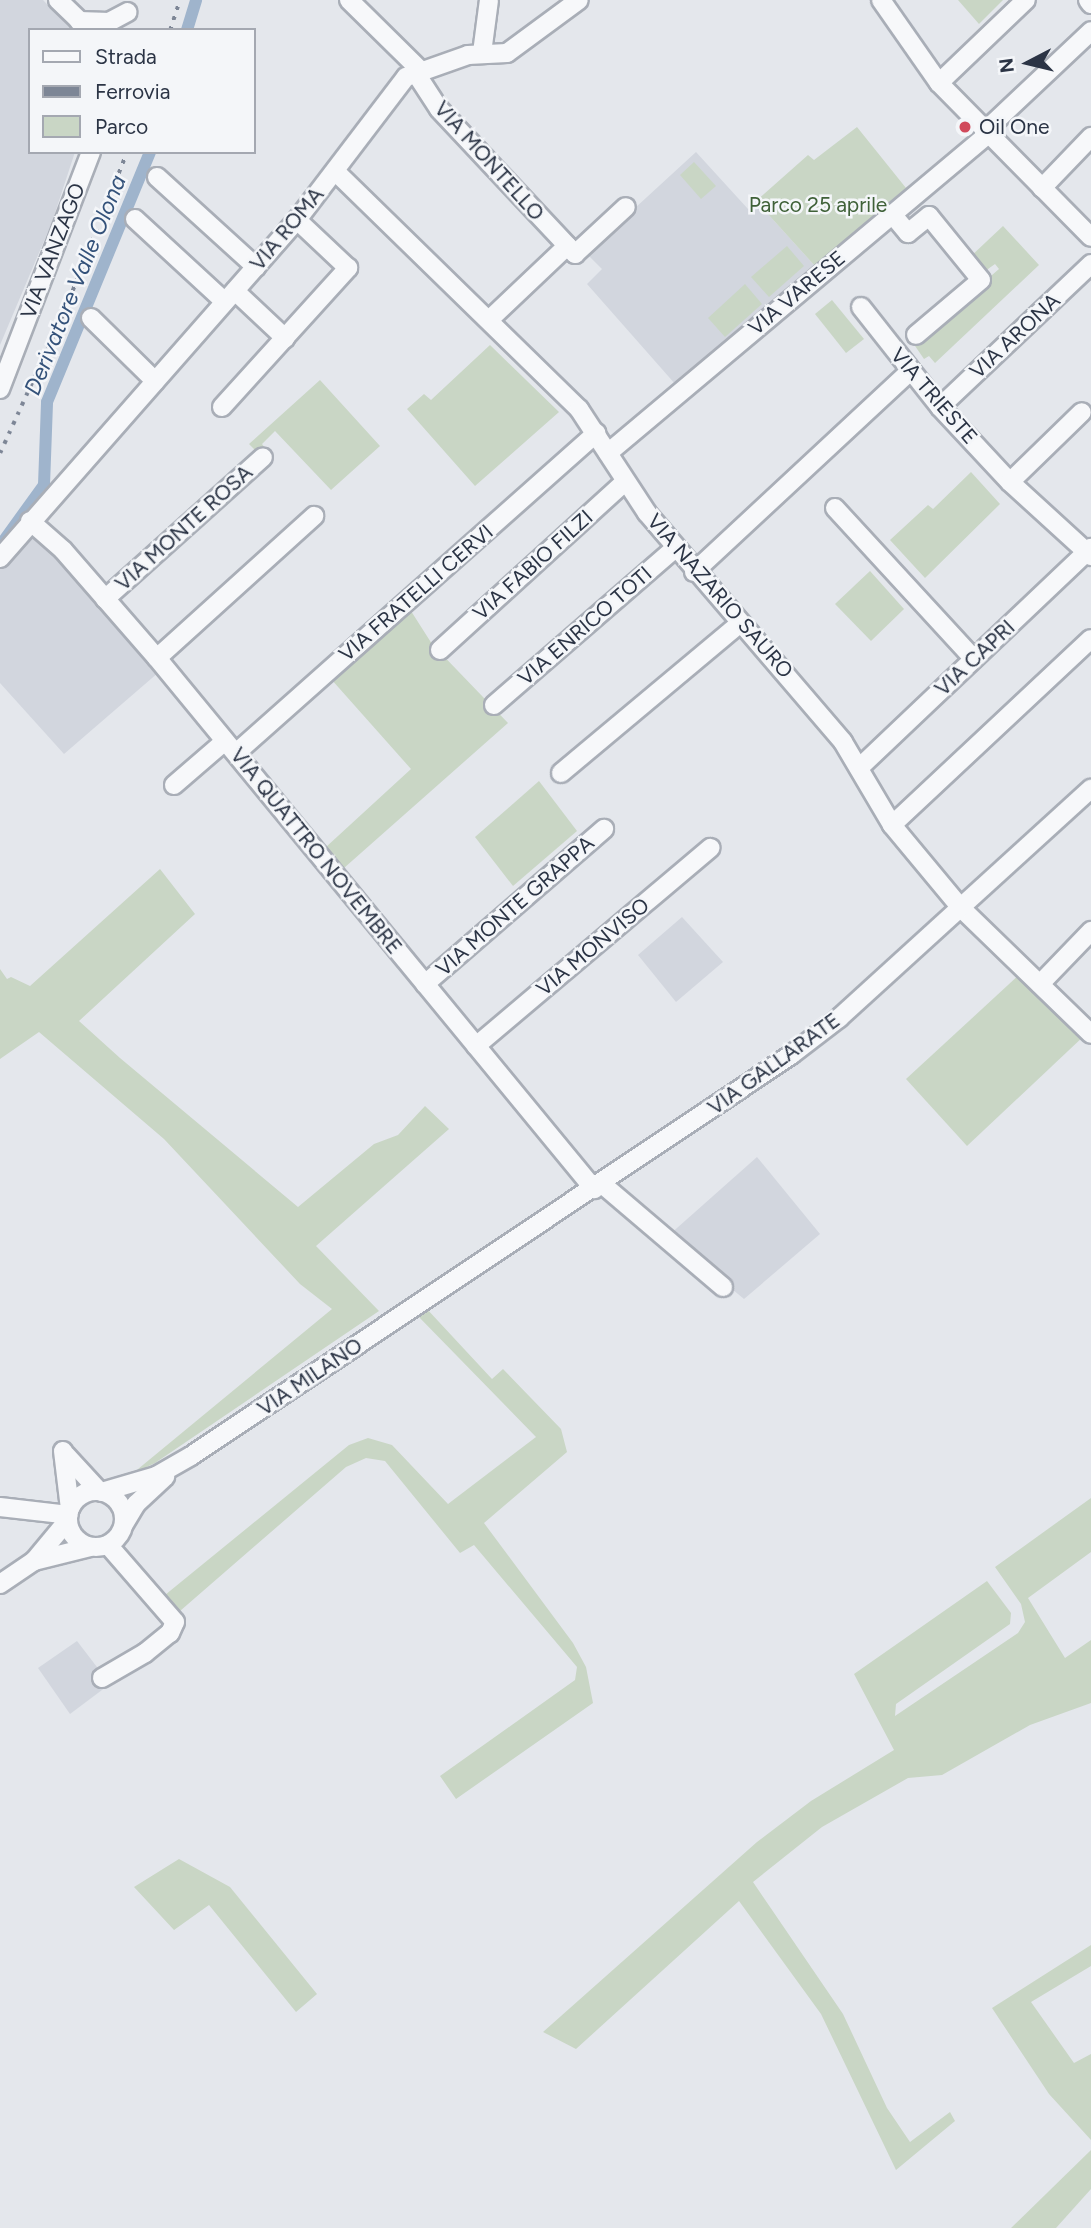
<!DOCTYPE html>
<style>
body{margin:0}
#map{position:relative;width:1091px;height:2228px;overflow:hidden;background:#e4e7ec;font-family:Figtree,sans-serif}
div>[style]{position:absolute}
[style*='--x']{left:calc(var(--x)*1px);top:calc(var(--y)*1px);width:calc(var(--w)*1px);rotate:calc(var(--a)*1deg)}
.built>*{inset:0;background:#d2d6de}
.green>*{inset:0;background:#c9d6c5}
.canal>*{height:12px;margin:-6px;padding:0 6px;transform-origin:6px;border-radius:6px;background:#9fb4cc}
.roads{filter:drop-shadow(2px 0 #a9aeb7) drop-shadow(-2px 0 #a9aeb7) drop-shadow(0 2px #a9aeb7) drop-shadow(0 -2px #a9aeb7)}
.minor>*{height:18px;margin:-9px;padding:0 9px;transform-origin:9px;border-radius:9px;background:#f7f8fa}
.minor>.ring{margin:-9px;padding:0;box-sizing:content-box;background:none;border:18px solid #f7f8fa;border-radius:50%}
.rail>*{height:3.5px;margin-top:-1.75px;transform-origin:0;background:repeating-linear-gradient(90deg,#7d8696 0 3.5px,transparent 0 10.5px)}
.dots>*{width:19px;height:19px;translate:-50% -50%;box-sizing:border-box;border:4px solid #f4f6f9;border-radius:50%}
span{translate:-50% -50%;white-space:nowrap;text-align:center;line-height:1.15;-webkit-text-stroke:5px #f4f6f9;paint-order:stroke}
.poi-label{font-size:21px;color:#2b3445}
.left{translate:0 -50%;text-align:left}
.street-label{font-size:21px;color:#2b3445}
.park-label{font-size:21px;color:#3f6138}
.water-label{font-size:23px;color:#34527a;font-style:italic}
.legend{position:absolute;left:28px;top:28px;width:228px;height:126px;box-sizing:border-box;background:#f4f6f9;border:2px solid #a4a8b1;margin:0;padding:9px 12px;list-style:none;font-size:21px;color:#2b3445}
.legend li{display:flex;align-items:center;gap:14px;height:35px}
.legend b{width:35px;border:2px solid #a4a8b1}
.north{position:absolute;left:993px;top:28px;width:70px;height:70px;-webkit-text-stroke:5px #f4f6f9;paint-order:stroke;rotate:263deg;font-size:19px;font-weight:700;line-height:28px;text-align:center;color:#2b3445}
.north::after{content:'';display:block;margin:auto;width:24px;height:32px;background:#2b3445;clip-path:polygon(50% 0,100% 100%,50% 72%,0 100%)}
</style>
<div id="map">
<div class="built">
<i style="clip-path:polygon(0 0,43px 0,72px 30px,30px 30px,30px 152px,75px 152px,52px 222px,0 345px)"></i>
<i style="clip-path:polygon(696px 152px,748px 209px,756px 201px,815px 266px,676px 385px,587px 284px,602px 269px,586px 253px)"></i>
<i style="clip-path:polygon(25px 534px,58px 553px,159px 672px,64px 754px,0 683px,0 567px)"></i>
<i style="clip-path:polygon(682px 917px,723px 962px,676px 1002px,638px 955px)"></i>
<i style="clip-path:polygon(757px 1157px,820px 1234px,744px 1299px,668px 1236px)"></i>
<i style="clip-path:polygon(77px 1641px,110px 1684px,70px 1714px,38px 1668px)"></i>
</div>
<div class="green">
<i style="clip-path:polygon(958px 0,1003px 0,979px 24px)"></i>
<i style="clip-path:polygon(857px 127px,906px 188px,815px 266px,756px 201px,808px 155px,814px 160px)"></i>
<i style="clip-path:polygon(694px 162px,716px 186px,701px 199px,680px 175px)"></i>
<i style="clip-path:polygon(1003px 226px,1039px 265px,935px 363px,929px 356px,924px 359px,913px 343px,999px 269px,995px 264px,981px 274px,969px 258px)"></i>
<i style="clip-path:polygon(787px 246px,804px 266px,769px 297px,751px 277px)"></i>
<i style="clip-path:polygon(745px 284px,762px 304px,725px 337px,708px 318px)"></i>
<i style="clip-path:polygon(832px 300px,864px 339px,846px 353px,815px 314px)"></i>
<i style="clip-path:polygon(490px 345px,559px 412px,475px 486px,407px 409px,424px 394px,431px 400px)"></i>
<i style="clip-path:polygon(320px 380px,380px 446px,331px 490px,275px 431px,262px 444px,265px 448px,259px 454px,249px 444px)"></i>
<i style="clip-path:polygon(971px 472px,1000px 504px,925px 578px,890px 540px,928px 505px,933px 509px)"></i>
<i style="clip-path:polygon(870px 571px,904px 609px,871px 641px,835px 604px)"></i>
<i style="clip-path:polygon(411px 611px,432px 644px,508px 723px,344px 868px,326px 847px,411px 769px,331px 679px)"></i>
<i style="clip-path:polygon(539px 781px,577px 831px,513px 886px,475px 837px)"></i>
<i style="clip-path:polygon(160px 869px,195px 914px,79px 1021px,120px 1058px,298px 1207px,374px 1144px,398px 1135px,425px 1106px,449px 1129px,316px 1246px,379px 1311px,155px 1463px,132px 1474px,332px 1309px,300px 1284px,164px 1139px,39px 1032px,0 1059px,0 969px,7px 979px,11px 977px,30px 986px)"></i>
<i style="clip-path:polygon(1020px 974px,1085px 1035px,967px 1146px,906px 1079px)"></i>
<i style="clip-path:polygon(426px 1308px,492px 1379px,503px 1369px,561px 1429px,567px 1452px,484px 1523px,573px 1643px,586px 1667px,593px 1703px,456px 1799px,440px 1776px,575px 1680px,577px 1667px,474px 1545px,460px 1553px,385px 1461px,366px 1458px,346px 1467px,180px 1611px,165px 1595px,349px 1445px,368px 1438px,392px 1445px,448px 1504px,536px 1437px,416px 1314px)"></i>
<i style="clip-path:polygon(1091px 1498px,1091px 1552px,1028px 1598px,1065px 1658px,1091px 1640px,1091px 1703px,1030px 1725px,942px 1775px,908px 1778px,822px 1827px,753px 1882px,843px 2014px,887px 2108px,910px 2142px,950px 2112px,955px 2121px,896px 2170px,821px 2014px,739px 1901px,576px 2049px,543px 2032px,757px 1842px,811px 1801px,894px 1750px,854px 1674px,987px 1581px,1011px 1613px,1010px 1624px,896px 1704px,895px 1716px,1018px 1633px,1025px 1622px,1021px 1604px,995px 1567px)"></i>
<i style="clip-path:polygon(179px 1859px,230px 1887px,317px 1994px,296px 2012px,209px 1905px,174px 1930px,134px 1887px)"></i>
<i style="clip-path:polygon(1091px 1945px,1091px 1966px,1031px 2002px,1074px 2063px,1091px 2054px,1091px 2140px,1049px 2094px,992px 2008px)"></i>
<i style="clip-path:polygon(1091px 2150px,1091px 2189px,1056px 2228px,1011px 2228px)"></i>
</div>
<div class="canal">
<i style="--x:187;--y:30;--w:31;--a:-73"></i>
<i style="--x:0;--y:546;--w:75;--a:-54.2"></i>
<i style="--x:44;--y:485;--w:83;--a:-87.9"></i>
<i style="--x:47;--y:402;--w:270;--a:-67.6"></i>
</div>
<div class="roads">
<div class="minor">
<i style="--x:58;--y:0;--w:39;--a:44"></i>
<i style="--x:349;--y:0;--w:100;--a:44.6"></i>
<i style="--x:881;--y:0;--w:101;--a:55.1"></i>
<i style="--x:939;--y:83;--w:216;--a:45.4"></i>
<i style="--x:1088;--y:0;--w:5;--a:53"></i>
<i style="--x:79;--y:21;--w:30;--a:2"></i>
<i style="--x:109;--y:22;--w:21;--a:-28"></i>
<i style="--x:482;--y:53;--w:53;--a:-82.5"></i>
<i style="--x:415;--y:72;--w:44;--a:57"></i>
<i style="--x:439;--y:109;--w:199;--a:46.8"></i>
<i style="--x:575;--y:254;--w:69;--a:-42.7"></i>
<i style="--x:939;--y:83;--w:120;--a:-43.7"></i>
<i style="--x:984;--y:132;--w:147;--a:-43.3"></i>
<i style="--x:335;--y:171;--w:341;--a:44.3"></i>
<i style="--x:579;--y:409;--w:124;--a:56.8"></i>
<i style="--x:647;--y:513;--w:301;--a:49.4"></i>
<i style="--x:843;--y:742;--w:96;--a:59.4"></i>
<i style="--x:892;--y:825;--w:107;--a:50.3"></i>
<i style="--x:960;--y:907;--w:182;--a:44.1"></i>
<i style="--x:157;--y:177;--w:134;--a:42.3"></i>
<i style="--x:1042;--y:188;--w:71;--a:-46.1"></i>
<i style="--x:892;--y:214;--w:25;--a:50"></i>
<i style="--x:908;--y:233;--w:27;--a:-39"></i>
<i style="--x:929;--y:216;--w:82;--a:50.9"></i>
<i style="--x:981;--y:280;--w:85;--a:139.8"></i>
<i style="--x:135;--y:219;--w:122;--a:42.7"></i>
<i style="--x:235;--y:291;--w:69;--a:43.2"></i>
<i style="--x:861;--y:307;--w:127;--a:51.7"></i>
<i style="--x:940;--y:407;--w:103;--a:47"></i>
<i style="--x:1010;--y:482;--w:110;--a:42.4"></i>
<i style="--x:91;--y:318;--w:90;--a:44.5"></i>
<i style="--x:489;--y:320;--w:108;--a:-43.5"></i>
<i style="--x:0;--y:389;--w:254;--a:-69"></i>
<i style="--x:222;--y:407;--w:188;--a:-47.8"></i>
<i style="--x:348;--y:268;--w:70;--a:-136.7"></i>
<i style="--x:940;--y:407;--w:208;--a:-43.4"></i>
<i style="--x:608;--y:453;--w:495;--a:-40"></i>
<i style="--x:1010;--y:482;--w:100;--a:-44.2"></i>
<i style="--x:835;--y:508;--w:205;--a:47.4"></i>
<i style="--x:30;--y:521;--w:44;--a:41.3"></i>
<i style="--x:63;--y:550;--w:143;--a:49"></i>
<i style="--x:157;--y:658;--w:688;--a:50.55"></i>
<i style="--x:0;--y:558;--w:450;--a:-48.7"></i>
<i style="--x:297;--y:220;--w:180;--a:-52.7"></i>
<i style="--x:406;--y:77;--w:66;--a:-19.5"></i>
<i style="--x:468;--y:55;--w:39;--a:-3"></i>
<i style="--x:507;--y:53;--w:89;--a:-36.4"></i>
<i style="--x:694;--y:572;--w:295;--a:-42.9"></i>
<i style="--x:105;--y:599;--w:212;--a:-41.9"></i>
<i style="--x:440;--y:650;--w:251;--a:-42.3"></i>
<i style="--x:157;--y:658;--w:212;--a:-42.1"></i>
<i style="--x:494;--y:705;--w:240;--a:-40.9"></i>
<i style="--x:236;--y:753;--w:482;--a:-41.6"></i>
<i style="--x:859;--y:768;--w:320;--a:-43.5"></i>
<i style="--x:561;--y:773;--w:232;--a:-39.9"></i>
<i style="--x:174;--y:785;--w:67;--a:-40.8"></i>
<i style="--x:892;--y:825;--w:272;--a:-43.1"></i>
<i style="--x:425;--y:984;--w:237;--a:-40.9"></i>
<i style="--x:1040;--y:984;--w:74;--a:-46.1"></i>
<i style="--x:476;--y:1046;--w:307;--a:-40.2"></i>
<i style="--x:602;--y:1184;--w:159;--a:40.4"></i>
<i style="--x:63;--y:1451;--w:58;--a:83.1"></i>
<i style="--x:66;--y:1455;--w:49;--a:47.5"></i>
<i class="ring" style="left:68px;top:1491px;width:38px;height:38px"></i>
<i style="--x:102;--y:1492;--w:56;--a:-16.5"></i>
<i style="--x:156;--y:1476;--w:40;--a:-29.7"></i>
<i style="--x:191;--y:1456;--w:722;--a:-33.76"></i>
<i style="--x:791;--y:1055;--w:61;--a:-37.6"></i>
<i style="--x:839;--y:1018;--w:341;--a:-42.3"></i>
<i style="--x:0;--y:1507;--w:69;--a:6.6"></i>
<i style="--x:124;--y:1524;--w:23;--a:-59"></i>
<i style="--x:136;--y:1504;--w:40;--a:-43"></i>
<i style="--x:34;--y:1561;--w:53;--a:-50.3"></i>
<i style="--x:0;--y:1584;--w:41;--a:-34.1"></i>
<i style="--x:34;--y:1561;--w:58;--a:-14"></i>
<i style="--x:102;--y:1678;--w:50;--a:-30.2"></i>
<i style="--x:145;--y:1653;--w:32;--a:-39"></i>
<i style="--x:170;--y:1633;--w:12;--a:-66"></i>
<i style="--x:175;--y:1622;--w:102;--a:-131"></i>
</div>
</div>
<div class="rail">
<i style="--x:170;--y:30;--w:32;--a:-72"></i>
<i style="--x:0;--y:453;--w:157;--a:-65.6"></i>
<i style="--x:65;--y:310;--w:170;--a:-68.6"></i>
</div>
<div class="dots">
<i style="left:965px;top:127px;background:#d1495b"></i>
</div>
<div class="poi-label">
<span class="left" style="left:979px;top:127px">Oil One</span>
</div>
<div class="street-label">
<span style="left:489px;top:161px;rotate:48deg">VIA MONTELLO</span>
<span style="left:287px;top:229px;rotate:-50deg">VIA ROMA</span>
<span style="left:53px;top:251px;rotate:-69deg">VIA VANZAGO</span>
<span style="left:797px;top:293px;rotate:-40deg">VIA VARESE</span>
<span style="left:1015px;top:336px;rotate:-43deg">VIA ARONA</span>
<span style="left:934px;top:396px;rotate:49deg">VIA TRIESTE</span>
<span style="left:184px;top:528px;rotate:-42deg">VIA MONTE ROSA</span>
<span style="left:533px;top:565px;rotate:-42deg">VIA FABIO FILZI</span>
<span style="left:416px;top:593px;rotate:-41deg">VIA FRATELLI CERVI</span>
<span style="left:720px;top:596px;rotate:49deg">VIA NAZARIO SAURO</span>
<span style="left:585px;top:626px;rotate:-41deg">VIA ENRICO TOTI</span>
<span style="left:975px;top:658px;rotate:-43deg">VIA CAPRI</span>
<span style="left:316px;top:851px;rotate:51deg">VIA QUATTRO NOVEMBRE</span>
<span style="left:515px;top:906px;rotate:-41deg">VIA MONTE GRAPPA</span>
<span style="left:593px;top:947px;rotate:-40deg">VIA MONVISO</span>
<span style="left:774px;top:1064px;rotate:-36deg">VIA GALLARATE</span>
<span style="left:310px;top:1377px;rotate:-34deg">VIA MILANO</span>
</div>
<div class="park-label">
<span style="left:818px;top:205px">Parco 25 aprile</span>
</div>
<div class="water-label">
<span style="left:75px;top:285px;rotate:-68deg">Derivatore Valle Olona</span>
</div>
<ul class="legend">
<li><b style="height:9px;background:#f7f8fa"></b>Strada</li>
<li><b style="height:9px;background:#7d8696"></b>Ferrovia</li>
<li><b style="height:19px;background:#c9d6c5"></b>Parco</li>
</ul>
<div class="north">N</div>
</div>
